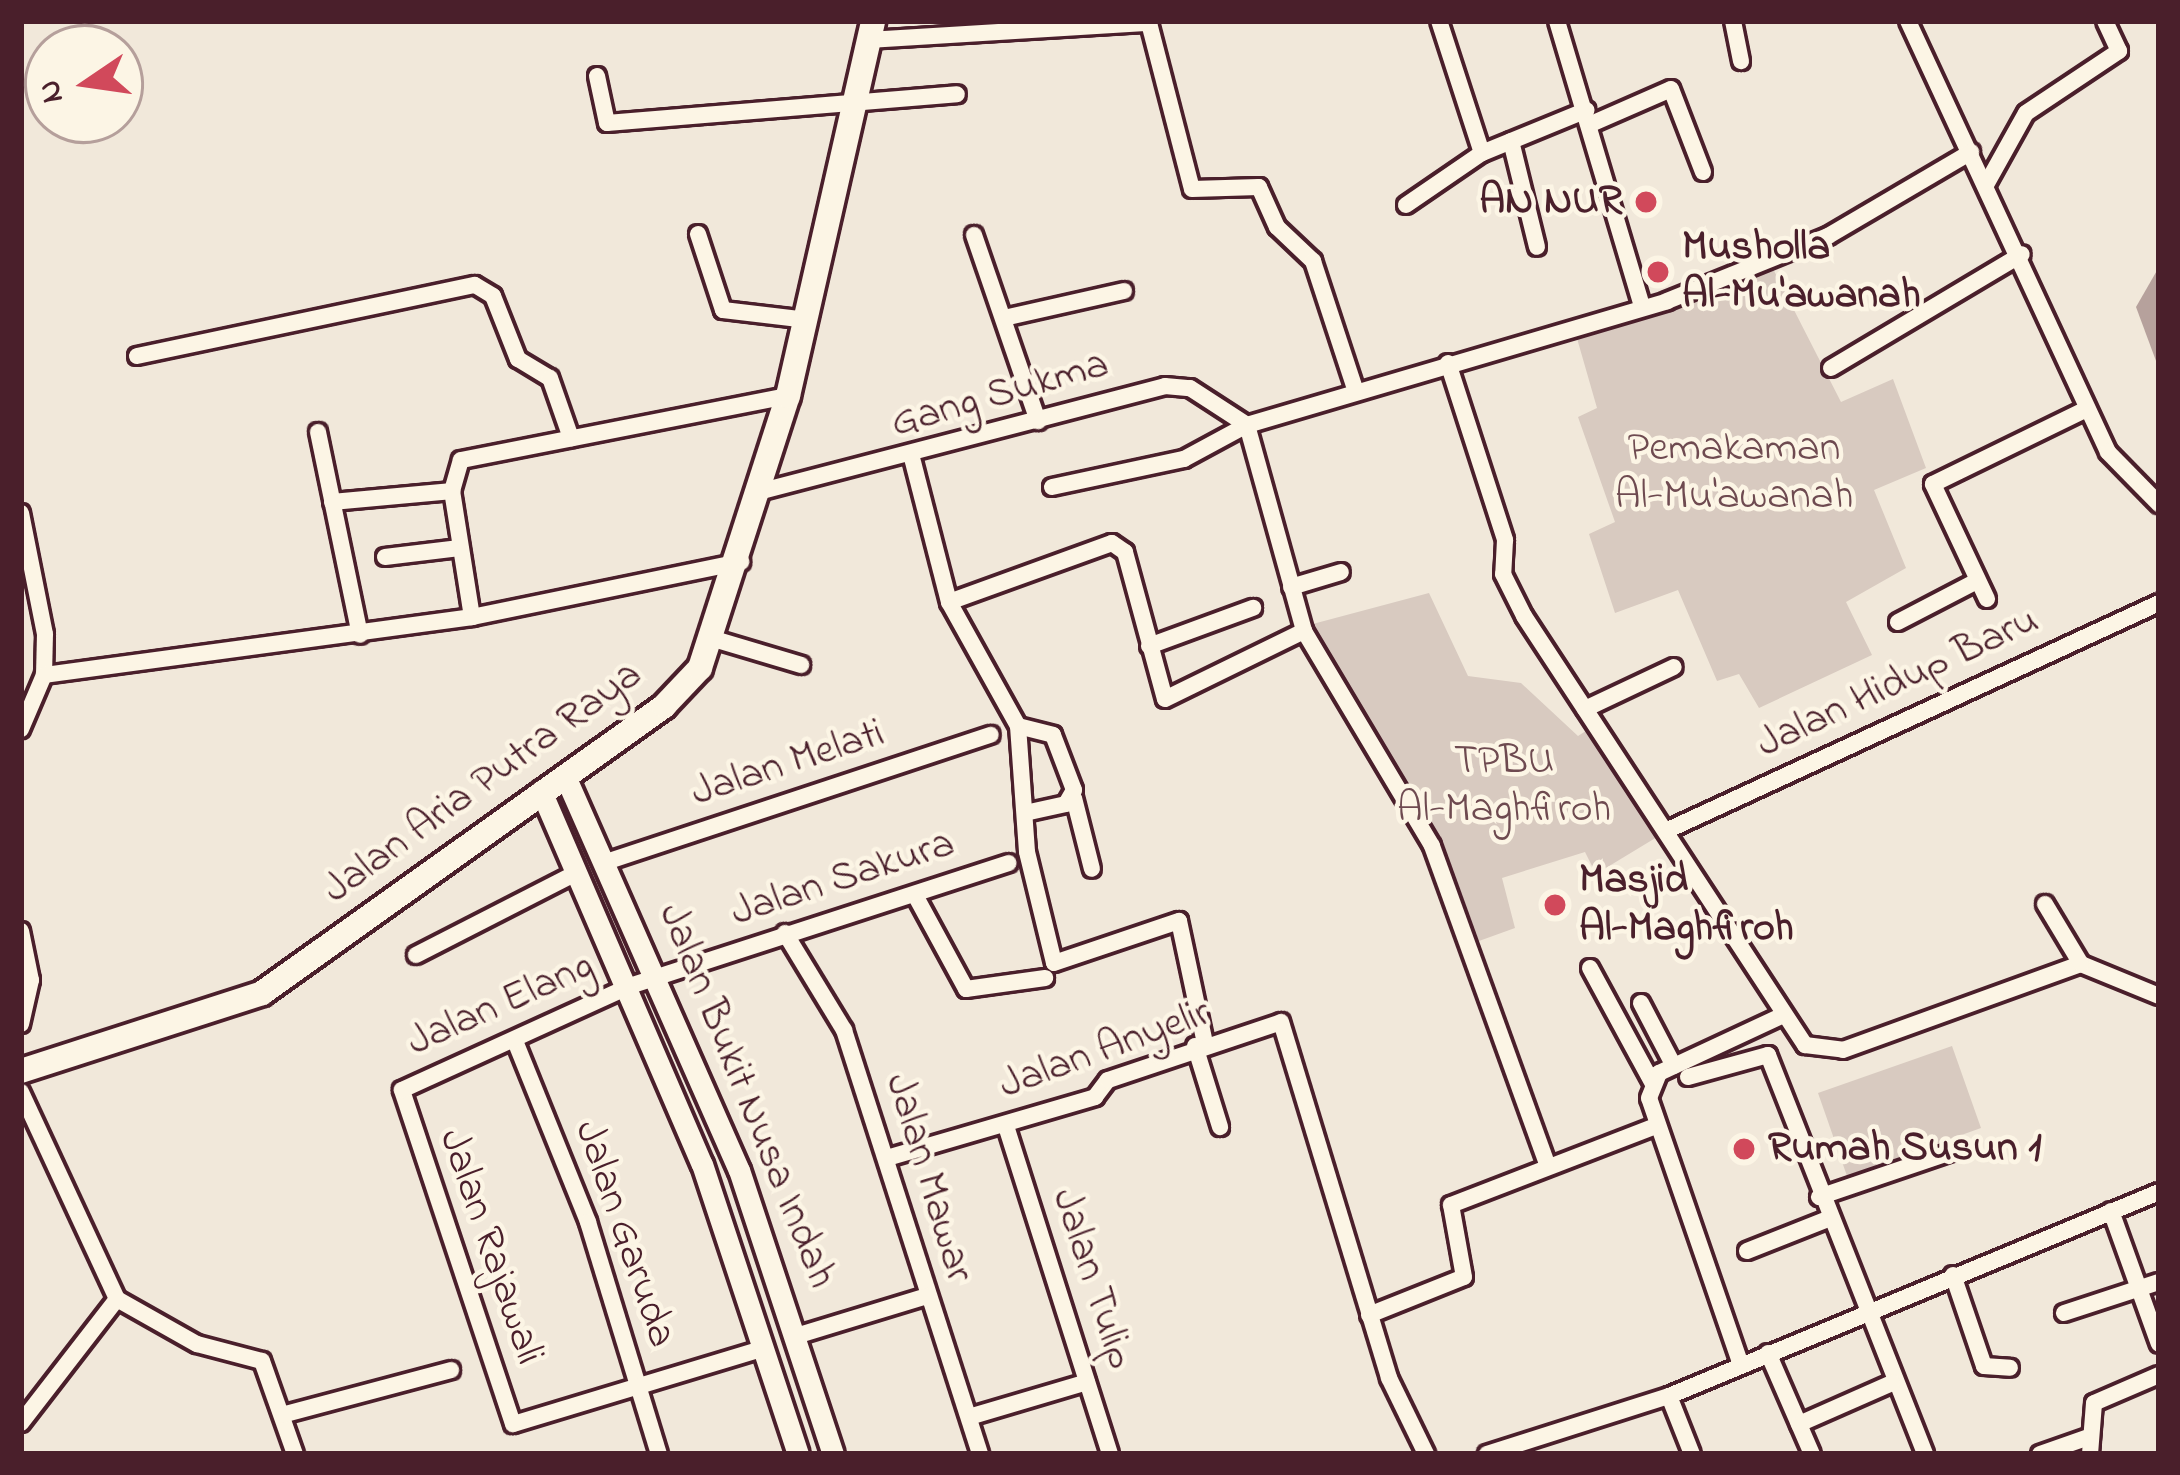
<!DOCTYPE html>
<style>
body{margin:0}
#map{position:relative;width:2180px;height:1475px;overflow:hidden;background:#f1e8da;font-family:"Indie Flower",sans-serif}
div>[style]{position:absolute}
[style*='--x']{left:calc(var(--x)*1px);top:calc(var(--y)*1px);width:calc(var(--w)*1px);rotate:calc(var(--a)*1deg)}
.green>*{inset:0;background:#d8cac0}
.water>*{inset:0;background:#b6a19c}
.roads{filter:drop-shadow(3px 0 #4a1f2b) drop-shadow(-3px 0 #4a1f2b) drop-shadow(0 3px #4a1f2b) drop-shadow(0 -3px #4a1f2b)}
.minor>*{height:16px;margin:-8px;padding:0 8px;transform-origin:8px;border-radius:8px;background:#fcf5e5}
.tertiary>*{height:21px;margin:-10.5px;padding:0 10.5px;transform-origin:10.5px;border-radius:10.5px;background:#fcf5e5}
.secondary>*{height:24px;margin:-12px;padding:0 12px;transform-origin:12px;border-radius:12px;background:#fcf5e5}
.dots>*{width:33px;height:33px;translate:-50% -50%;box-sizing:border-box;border:6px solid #fcf5e5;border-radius:50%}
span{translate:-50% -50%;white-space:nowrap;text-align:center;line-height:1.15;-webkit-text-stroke:9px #fcf5e5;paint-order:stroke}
.poi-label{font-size:42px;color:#4a1f2b;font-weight:700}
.right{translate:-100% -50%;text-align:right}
.left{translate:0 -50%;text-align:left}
.street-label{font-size:42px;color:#4a1f2b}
.park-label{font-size:42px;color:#6e4a50}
.frame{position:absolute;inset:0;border:24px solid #4a1f2b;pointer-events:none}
.north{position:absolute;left:24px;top:24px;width:120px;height:120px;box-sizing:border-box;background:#fcf5e5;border:3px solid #b59f9b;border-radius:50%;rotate:257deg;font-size:33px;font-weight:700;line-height:48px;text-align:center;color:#4a1f2b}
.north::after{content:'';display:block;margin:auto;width:42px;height:54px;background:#d1495b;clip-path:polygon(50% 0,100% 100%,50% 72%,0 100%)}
</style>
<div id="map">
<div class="green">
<i style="clip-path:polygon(1770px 263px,1841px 402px,1893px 379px,1926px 468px,1874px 490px,1906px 568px,1846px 602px,1872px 655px,1759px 708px,1739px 674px,1717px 681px,1678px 590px,1615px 613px,1589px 534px,1615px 522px,1578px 417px,1597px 408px,1574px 328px)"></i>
<i style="clip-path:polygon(1429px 593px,1468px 676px,1521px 683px,1578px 736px,1592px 727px,1662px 834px,1596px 874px,1585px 852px,1502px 878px,1515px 928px,1479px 941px,1441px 849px,1309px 625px)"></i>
<i style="clip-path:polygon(1952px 1046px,1981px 1128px,1847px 1176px,1818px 1093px)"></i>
</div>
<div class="water">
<i style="clip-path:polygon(2159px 267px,2159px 369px,2136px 307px)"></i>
</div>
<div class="roads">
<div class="minor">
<i style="--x:1557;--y:21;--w:297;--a:73.4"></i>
<i style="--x:1733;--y:21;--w:41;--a:78.7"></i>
<i style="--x:1908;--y:21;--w:475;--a:65.1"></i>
<i style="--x:2108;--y:452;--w:73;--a:45.6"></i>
<i style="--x:1149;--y:23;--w:171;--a:75.5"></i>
<i style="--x:1192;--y:189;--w:67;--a:-1.7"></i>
<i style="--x:1259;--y:187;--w:44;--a:65.8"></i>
<i style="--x:1277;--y:227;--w:50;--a:43.4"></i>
<i style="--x:1313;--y:261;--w:138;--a:71.8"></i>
<i style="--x:868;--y:40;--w:282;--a:-3.5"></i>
<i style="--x:597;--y:76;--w:48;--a:78"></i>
<i style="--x:607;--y:123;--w:351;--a:-4.7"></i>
<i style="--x:1591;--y:124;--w:87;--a:-23.6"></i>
<i style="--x:1671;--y:89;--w:89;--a:68.9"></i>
<i style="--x:1511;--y:141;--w:109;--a:76.2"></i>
<i style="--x:1482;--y:153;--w:113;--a:-22.3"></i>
<i style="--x:1987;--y:183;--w:80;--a:-60.9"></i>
<i style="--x:2026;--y:113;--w:112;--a:-33.7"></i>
<i style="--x:2119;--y:51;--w:33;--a:-115"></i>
<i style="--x:1406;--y:205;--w:92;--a:-34.4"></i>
<i style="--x:1482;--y:153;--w:139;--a:-108"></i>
<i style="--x:698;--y:234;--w:80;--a:71.8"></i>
<i style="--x:723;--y:310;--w:85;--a:6.8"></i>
<i style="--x:974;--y:235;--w:197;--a:71"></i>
<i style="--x:1004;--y:318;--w:123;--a:-12.7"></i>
<i style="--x:137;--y:356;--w:345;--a:-11.9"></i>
<i style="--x:475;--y:285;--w:21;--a:31"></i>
<i style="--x:493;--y:296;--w:68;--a:68.4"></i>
<i style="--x:518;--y:359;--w:37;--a:31"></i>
<i style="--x:550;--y:378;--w:64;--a:70.7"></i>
<i style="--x:1448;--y:363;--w:186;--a:72.1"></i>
<i style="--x:1505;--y:540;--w:34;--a:93"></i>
<i style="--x:1503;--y:574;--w:47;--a:63.4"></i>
<i style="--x:1524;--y:616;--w:513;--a:56.77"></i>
<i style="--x:1805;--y:1045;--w:38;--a:7"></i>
<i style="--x:1843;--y:1050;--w:253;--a:-19.9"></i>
<i style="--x:2081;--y:964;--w:84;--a:22.3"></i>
<i style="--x:1831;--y:368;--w:222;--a:-30.8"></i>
<i style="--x:1247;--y:425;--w:214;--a:74.5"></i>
<i style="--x:1304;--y:631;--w:250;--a:59.2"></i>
<i style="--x:1432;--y:846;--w:340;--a:70.1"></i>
<i style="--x:318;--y:432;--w:207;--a:78.3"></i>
<i style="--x:912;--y:458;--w:149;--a:75.6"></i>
<i style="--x:949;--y:602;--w:142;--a:60.9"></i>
<i style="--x:1018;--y:726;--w:126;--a:85.9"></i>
<i style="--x:1027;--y:852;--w:114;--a:76.3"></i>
<i style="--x:1054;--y:963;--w:132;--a:-18.6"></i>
<i style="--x:1179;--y:921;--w:125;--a:78"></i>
<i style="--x:1052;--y:487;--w:135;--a:-12"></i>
<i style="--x:1184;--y:459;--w:72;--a:-28.4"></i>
<i style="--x:1247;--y:425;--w:438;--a:-16.4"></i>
<i style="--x:1667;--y:301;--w:174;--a:-22"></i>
<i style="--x:1828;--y:236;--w:166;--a:-30.4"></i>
<i style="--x:762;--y:491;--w:416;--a:-14.6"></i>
<i style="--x:1165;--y:386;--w:25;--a:5"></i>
<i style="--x:1190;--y:388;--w:68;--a:33"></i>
<i style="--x:332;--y:502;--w:121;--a:-5.2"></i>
<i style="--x:21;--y:513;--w:123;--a:78.8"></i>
<i style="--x:45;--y:634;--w:41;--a:91.4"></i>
<i style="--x:44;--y:675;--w:59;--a:113.1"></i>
<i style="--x:385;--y:557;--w:75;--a:-6.9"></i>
<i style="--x:1291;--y:587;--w:52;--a:-16.7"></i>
<i style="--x:1987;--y:599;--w:127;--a:-115.2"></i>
<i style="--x:1933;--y:484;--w:171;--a:-26"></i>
<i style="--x:949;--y:602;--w:173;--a:-19.9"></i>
<i style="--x:1112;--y:543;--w:16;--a:35"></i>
<i style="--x:1125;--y:552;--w:152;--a:74.8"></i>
<i style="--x:1165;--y:699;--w:155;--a:-26.1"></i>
<i style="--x:472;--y:617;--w:128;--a:-99"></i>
<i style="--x:452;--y:491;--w:32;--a:-74"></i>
<i style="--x:461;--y:460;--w:333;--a:-11.1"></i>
<i style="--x:1898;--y:622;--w:87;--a:-27.5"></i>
<i style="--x:714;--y:639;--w:91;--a:16.6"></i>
<i style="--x:1149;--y:646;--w:111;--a:-20.1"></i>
<i style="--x:44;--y:675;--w:432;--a:-7.7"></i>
<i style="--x:472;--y:617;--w:275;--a:-11.6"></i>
<i style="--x:1585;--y:709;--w:98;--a:-25.3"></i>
<i style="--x:1018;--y:726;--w:36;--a:14"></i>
<i style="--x:1053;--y:735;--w:59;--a:69.1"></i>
<i style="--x:1074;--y:790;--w:16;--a:120"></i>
<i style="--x:1066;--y:804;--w:42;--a:167.6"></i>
<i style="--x:1074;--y:798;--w:73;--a:75.8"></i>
<i style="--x:1668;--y:830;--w:541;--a:-24.81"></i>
<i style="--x:609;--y:861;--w:402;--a:-18.3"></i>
<i style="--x:915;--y:895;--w:107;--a:61.5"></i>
<i style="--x:966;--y:989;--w:80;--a:-7.9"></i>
<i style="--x:2045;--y:904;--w:70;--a:59"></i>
<i style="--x:21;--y:931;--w:50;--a:78.5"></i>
<i style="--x:31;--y:980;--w:45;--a:102.8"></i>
<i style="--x:785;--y:933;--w:114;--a:58.7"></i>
<i style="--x:844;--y:1030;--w:445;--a:72.2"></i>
<i style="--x:416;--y:955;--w:182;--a:-27.1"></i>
<i style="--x:1590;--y:968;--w:130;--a:61.5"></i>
<i style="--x:1641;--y:1003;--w:71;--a:62.4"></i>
<i style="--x:515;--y:1041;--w:195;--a:68"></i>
<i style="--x:588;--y:1222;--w:243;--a:73"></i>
<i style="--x:1195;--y:1046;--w:85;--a:72.8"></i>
<i style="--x:1688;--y:1077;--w:83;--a:-15.4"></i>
<i style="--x:1768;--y:1055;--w:429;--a:68.5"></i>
<i style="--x:21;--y:1092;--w:228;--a:65.1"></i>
<i style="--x:117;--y:1299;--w:92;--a:29.4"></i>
<i style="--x:197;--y:1344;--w:67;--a:14.7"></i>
<i style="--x:262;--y:1361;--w:99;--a:70.5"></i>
<i style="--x:1006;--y:1126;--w:344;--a:72.4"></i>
<i style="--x:887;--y:1158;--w:217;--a:-16.3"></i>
<i style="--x:1095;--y:1097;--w:21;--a:-53"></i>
<i style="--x:1108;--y:1080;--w:182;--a:-18.5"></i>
<i style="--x:1281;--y:1022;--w:372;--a:73.1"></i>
<i style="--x:1389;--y:1378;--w:85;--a:64"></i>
<i style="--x:1819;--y:1197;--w:143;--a:-18.8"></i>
<i style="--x:2111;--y:1211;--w:141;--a:70.2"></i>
<i style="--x:1747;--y:1251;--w:87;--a:-21.6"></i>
<i style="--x:1953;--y:1275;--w:96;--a:71.2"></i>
<i style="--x:1984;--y:1366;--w:26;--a:4"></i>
<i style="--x:2064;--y:1313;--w:100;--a:-18.1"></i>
<i style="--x:1369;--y:1315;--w:102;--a:-21.8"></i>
<i style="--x:1464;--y:1277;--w:73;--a:-100.2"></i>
<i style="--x:1451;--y:1205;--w:217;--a:-21.1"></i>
<i style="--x:799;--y:1335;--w:134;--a:-16.9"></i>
<i style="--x:765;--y:1348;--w:263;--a:163.2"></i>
<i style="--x:513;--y:1424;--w:352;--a:-108.4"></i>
<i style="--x:402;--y:1090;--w:251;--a:-24.5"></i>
<i style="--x:630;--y:986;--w:398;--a:-18"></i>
<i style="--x:1768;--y:1353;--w:110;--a:66.5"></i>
<i style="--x:1741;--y:1365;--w:282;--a:-109"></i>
<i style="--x:1649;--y:1098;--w:27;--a:-68"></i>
<i style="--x:1659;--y:1073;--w:132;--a:-25"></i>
<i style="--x:1669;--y:1396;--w:62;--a:68.4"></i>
<i style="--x:282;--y:1415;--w:175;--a:-14.9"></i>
<i style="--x:969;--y:1417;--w:123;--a:-16.5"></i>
<i style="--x:21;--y:1423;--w:157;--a:-52.3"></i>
<i style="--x:1799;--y:1424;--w:102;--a:-23.8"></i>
<i style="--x:1487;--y:1454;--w:191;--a:-17.7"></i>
<i style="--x:1669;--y:1396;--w:531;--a:-22.6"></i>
<i style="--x:2040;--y:1454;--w:49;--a:-19.2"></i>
<i style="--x:2090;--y:1454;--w:51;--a:-85.5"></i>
<i style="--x:2094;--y:1403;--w:71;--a:-23.3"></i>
</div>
<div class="tertiary">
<i style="--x:565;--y:776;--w:431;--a:66.2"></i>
<i style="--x:739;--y:1170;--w:299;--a:71.7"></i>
<i style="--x:541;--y:791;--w:406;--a:66.7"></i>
<i style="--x:702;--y:1164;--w:305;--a:71.7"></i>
</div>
<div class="secondary">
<i style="--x:21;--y:1071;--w:253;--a:-17.9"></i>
<i style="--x:262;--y:993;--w:494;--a:-35.5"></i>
<i style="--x:664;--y:706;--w:52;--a:-46.5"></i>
<i style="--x:700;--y:668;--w:286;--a:-72.1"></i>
<i style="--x:788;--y:396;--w:385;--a:-77.2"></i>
</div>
</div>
<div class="dots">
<i style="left:1646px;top:202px;background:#d1495b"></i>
<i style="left:1658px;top:272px;background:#d1495b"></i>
<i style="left:1555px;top:905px;background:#d1495b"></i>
<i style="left:1744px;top:1149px;background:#d1495b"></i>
</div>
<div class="poi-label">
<span class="right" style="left:1622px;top:202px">AN NUR</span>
<span class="left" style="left:1682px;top:272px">Musholla<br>Al-Mu'awanah</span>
<span class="left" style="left:1579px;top:905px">Masjid<br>Al-Maghfiroh</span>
<span class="left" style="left:1768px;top:1149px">Rumah Susun 1</span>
</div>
<div class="street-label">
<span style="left:1000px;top:395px;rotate:-16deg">Gang Sukma</span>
<span style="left:1898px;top:683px;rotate:-25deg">Jalan Hidup Baru</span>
<span style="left:788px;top:764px;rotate:-18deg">Jalan Melati</span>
<span style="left:483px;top:783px;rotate:-36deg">Jalan Aria Putra Raya</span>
<span style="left:843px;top:879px;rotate:-18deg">Jalan Sakura</span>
<span style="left:501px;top:1005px;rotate:-24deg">Jalan Elang</span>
<span style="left:1105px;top:1050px;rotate:-20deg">Jalan Anyelir</span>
<span style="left:746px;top:1096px;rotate:68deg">Jalan Bukit Nusa Indah</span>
<span style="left:928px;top:1178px;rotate:73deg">Jalan Mawar</span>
<span style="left:624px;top:1234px;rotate:71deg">Jalan Garuda</span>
<span style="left:490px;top:1247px;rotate:71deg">Jalan Rajawali</span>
<span style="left:1092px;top:1279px;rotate:72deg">Jalan Tulip</span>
</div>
<div class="park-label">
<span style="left:1734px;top:473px">Pemakaman<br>Al-Mu'awanah</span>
<span style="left:1504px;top:786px">TPBU<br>Al-Maghfiroh</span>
</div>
<div class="frame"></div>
<div class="north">N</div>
</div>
